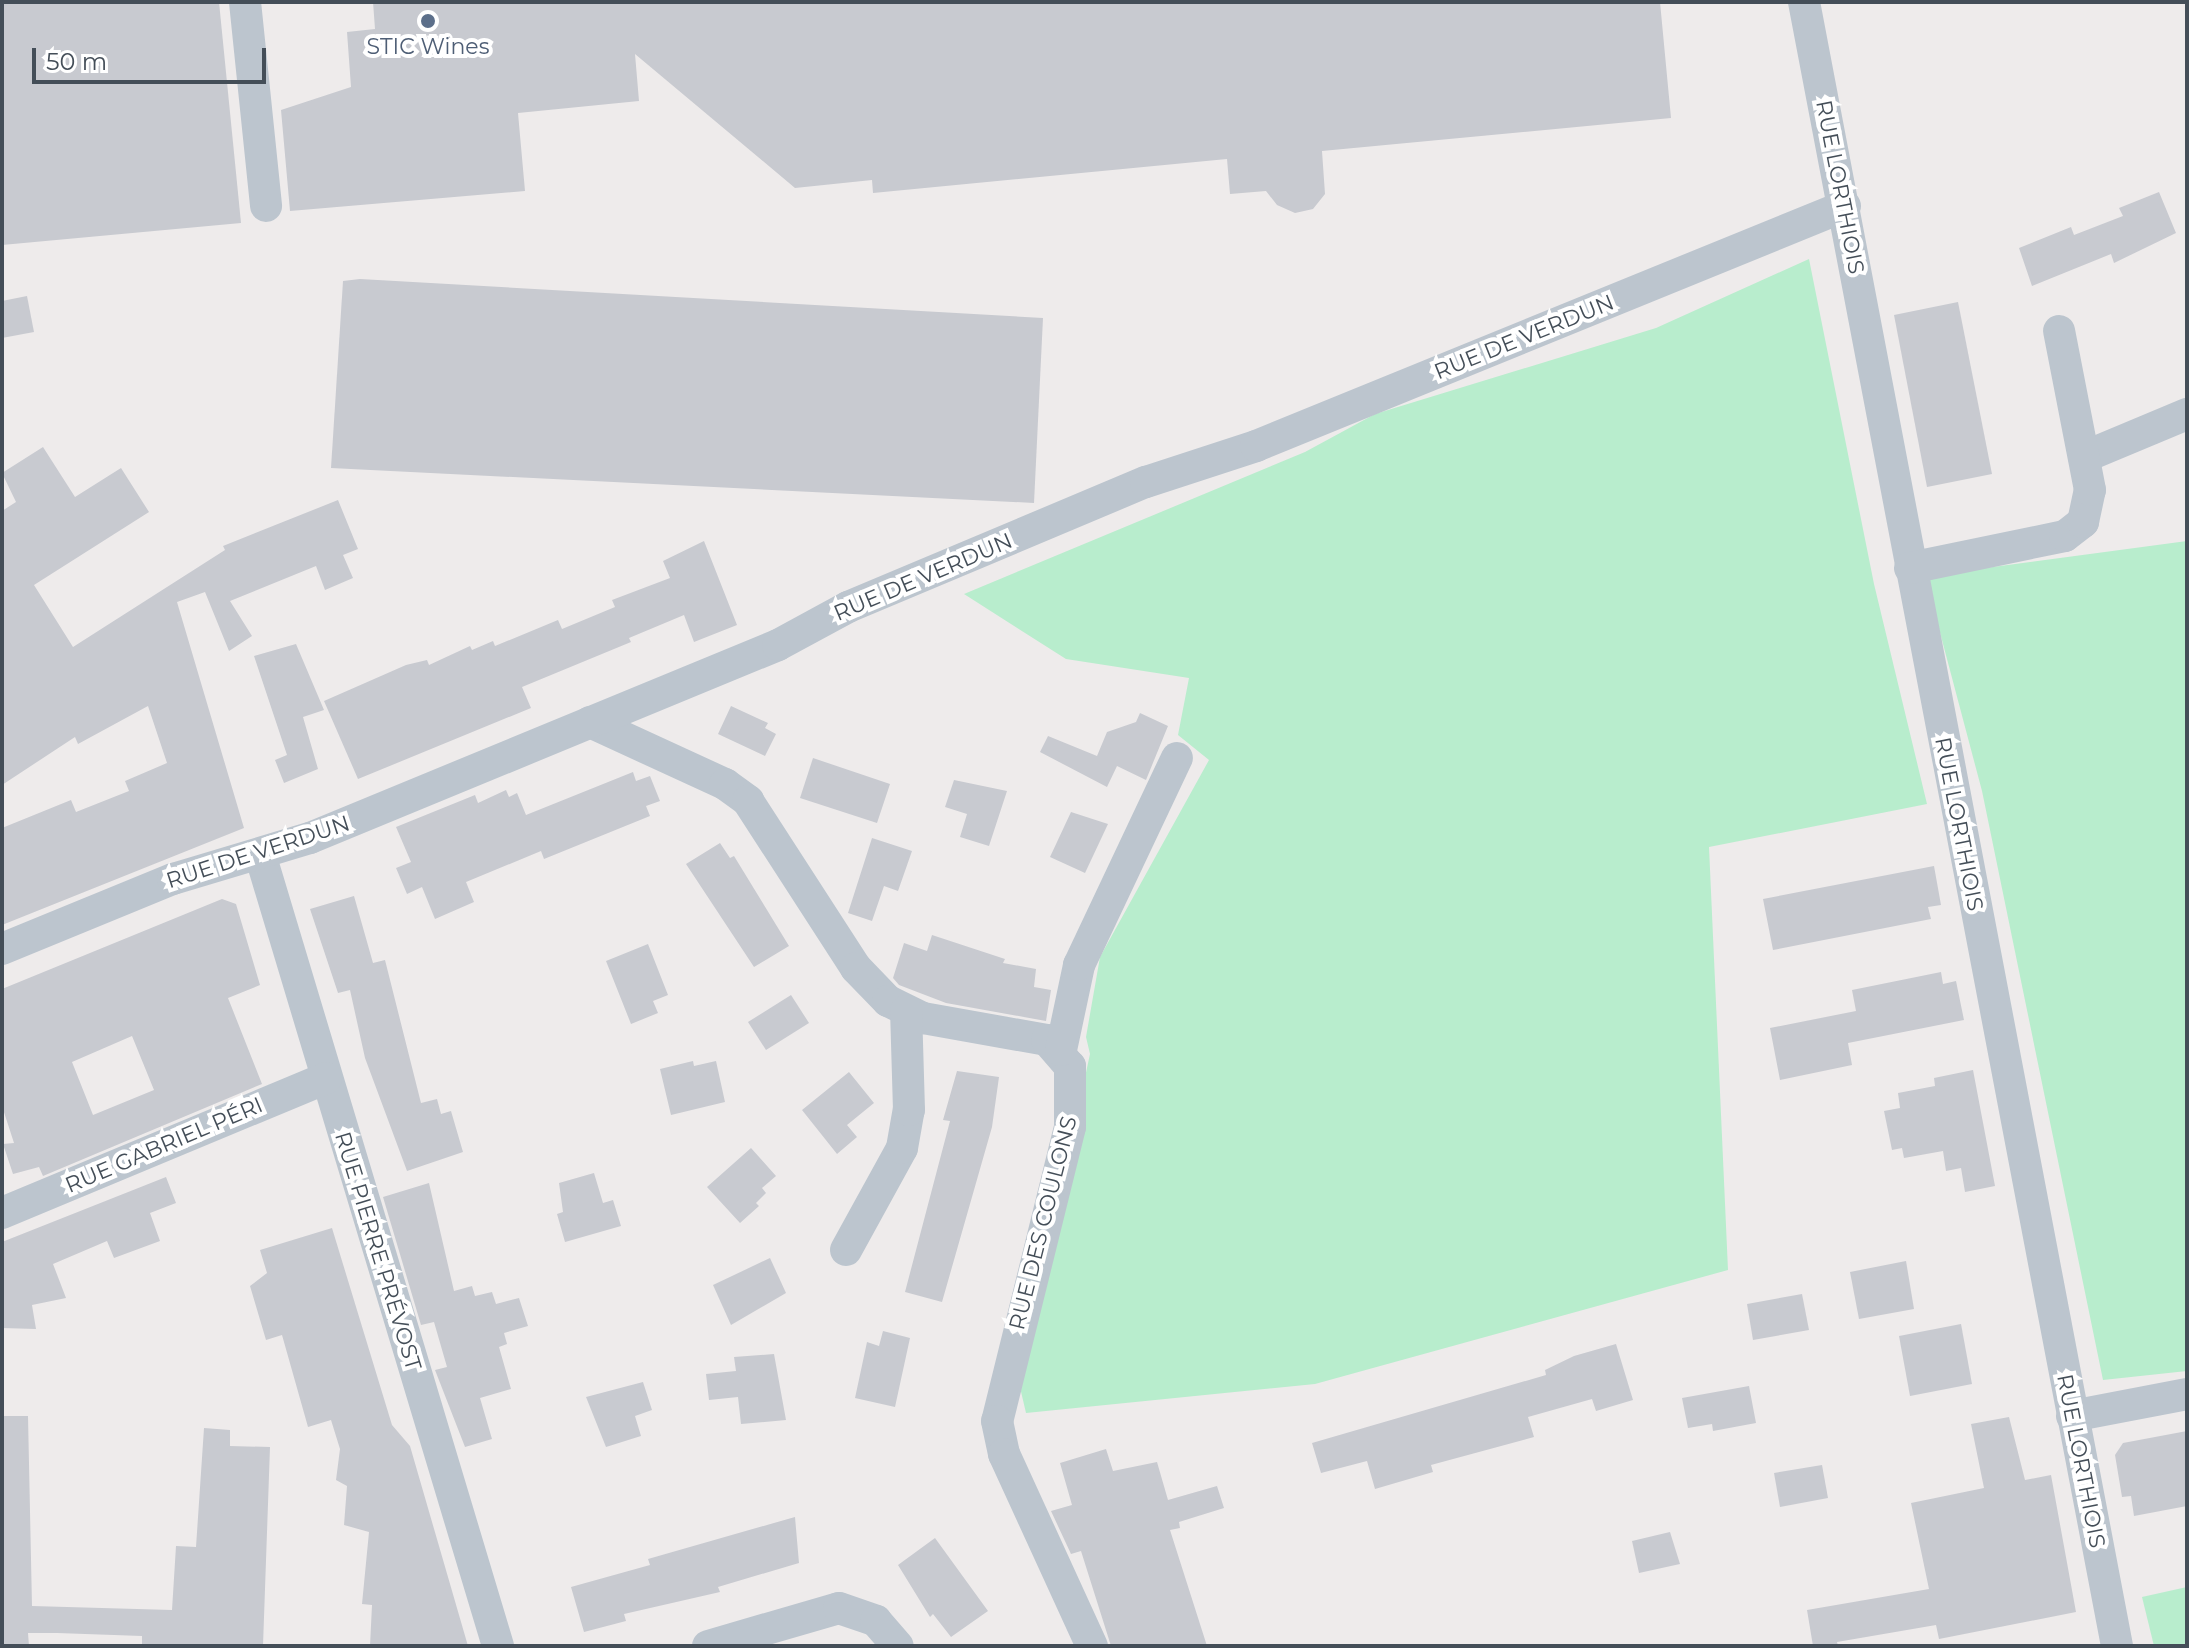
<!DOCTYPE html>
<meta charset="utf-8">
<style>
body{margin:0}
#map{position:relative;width:2189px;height:1648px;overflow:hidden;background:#eeebeb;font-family:Montserrat,sans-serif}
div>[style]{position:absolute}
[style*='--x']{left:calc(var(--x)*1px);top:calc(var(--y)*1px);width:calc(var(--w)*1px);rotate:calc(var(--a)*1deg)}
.green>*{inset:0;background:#b8edcd}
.building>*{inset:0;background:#c8cad0}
.minor>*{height:32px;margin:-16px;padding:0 16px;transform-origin:16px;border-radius:16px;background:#bcc5ce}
.dots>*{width:22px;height:22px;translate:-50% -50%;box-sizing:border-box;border:4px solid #fff;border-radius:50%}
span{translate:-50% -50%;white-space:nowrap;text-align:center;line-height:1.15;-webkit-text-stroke:8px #fff;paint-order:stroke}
.service-label{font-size:22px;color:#4e5e75}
.street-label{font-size:22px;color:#444e58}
.frame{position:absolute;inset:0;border:4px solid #444e58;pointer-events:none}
.scale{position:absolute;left:32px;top:48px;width:234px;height:36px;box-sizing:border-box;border:4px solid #444e58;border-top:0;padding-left:10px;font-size:24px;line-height:28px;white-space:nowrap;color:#444e58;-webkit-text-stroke:6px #fff;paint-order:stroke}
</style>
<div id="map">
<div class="green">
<i style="clip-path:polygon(1809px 259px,1874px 584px,1927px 804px,1709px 847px,1728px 1270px,1315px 1384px,1026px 1413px,1019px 1383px,1090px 1054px,1086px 1037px,1100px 957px,1209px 760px,1178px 735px,1189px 678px,1066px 659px,964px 594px,1305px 452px,1375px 414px,1656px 328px)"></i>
<i style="clip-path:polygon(2187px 541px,2187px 1371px,2103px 1380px,1982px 791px,1925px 576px)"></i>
<i style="clip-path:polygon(2187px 1587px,2187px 1646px,2154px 1646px,2142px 1597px)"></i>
</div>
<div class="building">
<i style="clip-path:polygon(2px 2px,219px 2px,241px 223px,2px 245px)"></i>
<i style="clip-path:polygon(373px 2px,1660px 2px,1671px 118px,1322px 151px,1325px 194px,1313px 209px,1295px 213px,1277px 205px,1266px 191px,1230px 194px,1227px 159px,873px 193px,872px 180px,795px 188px,635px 54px,639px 101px,518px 113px,525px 191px,290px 211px,281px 110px,351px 87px,347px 32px,375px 29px)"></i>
<i style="clip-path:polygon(2159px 192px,2176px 233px,2114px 263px,2111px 254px,2032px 286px,2019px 248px,2071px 227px,2074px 235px,2123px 216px,2119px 208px)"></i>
<i style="clip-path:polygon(360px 279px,1043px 318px,1034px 503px,331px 468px,343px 281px)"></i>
<i style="clip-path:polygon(27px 296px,34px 332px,2px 338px,2px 301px)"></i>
<i style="clip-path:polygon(1958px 302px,1992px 474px,1927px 487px,1894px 315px)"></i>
<i style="clip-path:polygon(43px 447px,75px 497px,121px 468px,149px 512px,34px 585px,73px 647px,225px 550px,223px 546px,338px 500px,358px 549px,343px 555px,353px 578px,325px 590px,316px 566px,230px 601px,252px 636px,229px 651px,205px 592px,177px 602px,244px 828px,2px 925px,2px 828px,71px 800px,76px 812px,129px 791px,125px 781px,167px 763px,148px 706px,78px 744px,75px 737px,2px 785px,2px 511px,16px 502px,2px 473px)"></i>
<i style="clip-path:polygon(704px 541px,737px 625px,694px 642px,684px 615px,629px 638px,631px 642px,522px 687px,531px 708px,358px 779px,324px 701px,406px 665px,427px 660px,429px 665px,470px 646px,472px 650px,493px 641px,495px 646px,558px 620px,562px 629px,615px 607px,612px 600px,670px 578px,663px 561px)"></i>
<i style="clip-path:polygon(296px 644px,324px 710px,303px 717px,318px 769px,284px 783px,275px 760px,287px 755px,254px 656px)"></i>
<i style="clip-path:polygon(731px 706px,768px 723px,765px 728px,776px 734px,765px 756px,718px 734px)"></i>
<i style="clip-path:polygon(1140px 713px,1168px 726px,1146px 780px,1117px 766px,1107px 787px,1040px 752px,1048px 736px,1097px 756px,1107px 732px,1136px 722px)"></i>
<i style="clip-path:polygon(813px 758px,890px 784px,877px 823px,800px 798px)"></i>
<i style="clip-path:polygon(633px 772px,636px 781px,650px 776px,660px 801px,646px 806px,650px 816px,544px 859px,541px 851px,466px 882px,474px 902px,435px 919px,422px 887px,407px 894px,396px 868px,411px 862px,396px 827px,475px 795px,478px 803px,506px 790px,509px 797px,517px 793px,526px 815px)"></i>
<i style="clip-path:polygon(954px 780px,1007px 791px,989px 846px,960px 837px,967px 814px,945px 807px)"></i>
<i style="clip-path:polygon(1071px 812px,1108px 824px,1085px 873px,1050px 857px)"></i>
<i style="clip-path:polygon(872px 838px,912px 851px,898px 891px,884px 886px,872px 921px,848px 913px)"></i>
<i style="clip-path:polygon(720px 843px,730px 858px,734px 856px,789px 946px,754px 967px,686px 864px)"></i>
<i style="clip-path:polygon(1934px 866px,1941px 905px,1928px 907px,1931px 919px,1773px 950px,1763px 899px)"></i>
<i style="clip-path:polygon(354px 896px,373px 963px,385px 960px,421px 1103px,437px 1099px,441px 1114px,451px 1111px,463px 1152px,407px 1171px,365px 1058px,350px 990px,338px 993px,310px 909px)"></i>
<i style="clip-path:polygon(evenodd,222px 899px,236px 904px,260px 985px,228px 998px,262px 1084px,43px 1176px,39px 1167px,13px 1174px,3px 1144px,14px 1143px,2px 1106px,2px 989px,222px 899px,132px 1036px,154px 1090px,93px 1115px,72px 1062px,132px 1036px)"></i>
<i style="clip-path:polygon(932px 935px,1005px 959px,1003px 963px,1036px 969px,1034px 987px,1051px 990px,1046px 1021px,946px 1003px,899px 985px,893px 978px,904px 943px,927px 951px)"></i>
<i style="clip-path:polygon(648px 944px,668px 995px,653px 1001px,658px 1013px,631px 1024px,606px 961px)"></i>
<i style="clip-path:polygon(1941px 972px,1943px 984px,1956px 981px,1964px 1020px,1848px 1043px,1852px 1065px,1780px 1080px,1770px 1028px,1856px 1011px,1852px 990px)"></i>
<i style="clip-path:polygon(791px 995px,809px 1023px,766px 1050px,748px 1022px)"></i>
<i style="clip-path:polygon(693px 1061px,694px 1066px,716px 1061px,725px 1102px,671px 1115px,660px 1069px)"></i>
<i style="clip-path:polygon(1973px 1070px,1995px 1186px,1965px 1192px,1961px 1168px,1946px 1171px,1943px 1151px,1904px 1158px,1902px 1148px,1892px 1150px,1884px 1111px,1900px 1108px,1898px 1093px,1935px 1086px,1934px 1078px)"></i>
<i style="clip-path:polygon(957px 1071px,999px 1077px,992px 1127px,942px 1302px,905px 1292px,950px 1121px,943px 1120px)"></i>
<i style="clip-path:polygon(849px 1072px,874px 1103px,847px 1125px,857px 1137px,837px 1154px,802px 1110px)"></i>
<i style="clip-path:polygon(751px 1148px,776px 1176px,762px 1188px,766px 1193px,756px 1203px,759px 1206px,740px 1223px,707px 1187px)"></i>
<i style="clip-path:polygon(594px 1173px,603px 1203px,613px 1200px,621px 1226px,565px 1242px,557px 1214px,563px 1212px,559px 1183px)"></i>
<i style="clip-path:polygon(166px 1177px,176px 1203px,150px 1213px,160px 1241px,114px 1258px,107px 1241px,53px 1264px,66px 1298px,32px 1305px,36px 1329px,2px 1328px,2px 1242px)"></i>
<i style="clip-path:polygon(429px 1183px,454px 1291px,472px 1286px,475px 1296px,492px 1292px,496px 1304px,519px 1298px,528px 1326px,504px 1333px,507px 1344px,499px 1347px,511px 1389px,480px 1398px,492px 1439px,465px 1447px,435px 1370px,447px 1367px,434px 1322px,421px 1325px,383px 1197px)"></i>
<i style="clip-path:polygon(332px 1228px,392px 1425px,410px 1446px,468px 1646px,370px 1646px,372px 1605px,362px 1604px,369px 1532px,344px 1525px,347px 1486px,336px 1480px,340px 1449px,331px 1420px,308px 1427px,282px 1335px,266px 1340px,250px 1286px,267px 1273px,260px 1250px)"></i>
<i style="clip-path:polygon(770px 1258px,786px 1293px,731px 1325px,713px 1285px)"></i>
<i style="clip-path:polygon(1906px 1261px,1914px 1309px,1859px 1319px,1850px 1272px)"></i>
<i style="clip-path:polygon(1802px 1294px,1809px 1330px,1753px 1340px,1747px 1304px)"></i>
<i style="clip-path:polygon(1961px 1324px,1972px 1384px,1910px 1396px,1899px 1336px)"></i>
<i style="clip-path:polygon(883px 1331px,910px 1338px,895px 1407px,855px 1398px,867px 1342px,879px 1346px)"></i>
<i style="clip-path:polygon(1616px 1344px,1633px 1400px,1596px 1411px,1592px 1399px,1528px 1417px,1534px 1437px,1431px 1465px,1433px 1472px,1375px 1489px,1367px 1461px,1321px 1473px,1312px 1443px,1546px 1375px,1545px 1370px,1574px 1356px)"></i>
<i style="clip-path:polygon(774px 1354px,786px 1420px,741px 1424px,738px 1397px,709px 1400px,706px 1374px,736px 1371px,734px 1357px)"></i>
<i style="clip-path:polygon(643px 1382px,652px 1410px,635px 1416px,641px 1436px,606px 1447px,586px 1397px)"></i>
<i style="clip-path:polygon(1749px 1386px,1756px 1423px,1713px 1431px,1712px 1424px,1688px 1428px,1682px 1398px)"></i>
<i style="clip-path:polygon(2px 1416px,28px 1416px,32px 1606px,172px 1610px,176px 1546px,196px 1547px,204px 1428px,230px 1430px,230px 1446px,270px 1447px,263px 1646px,142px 1646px,142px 1636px,57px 1633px,28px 1633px,29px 1646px,2px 1646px)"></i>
<i style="clip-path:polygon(2009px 1417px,2025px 1480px,2051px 1475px,2076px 1612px,1939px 1639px,1936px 1625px,1837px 1642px,1838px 1646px,1813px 1646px,1807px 1610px,1929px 1589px,1911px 1503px,1984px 1488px,1971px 1424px)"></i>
<i style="clip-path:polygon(2187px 1431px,2187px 1506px,2134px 1516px,2131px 1496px,2122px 1497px,2115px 1455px,2123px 1443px)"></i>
<i style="clip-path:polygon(1106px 1449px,1113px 1471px,1157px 1462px,1168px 1500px,1217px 1486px,1224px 1508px,1179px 1522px,1180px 1528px,1170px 1530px,1207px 1646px,1111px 1646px,1081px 1551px,1071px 1554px,1051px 1511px,1072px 1505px,1060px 1463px)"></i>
<i style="clip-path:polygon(1822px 1465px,1828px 1498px,1780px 1507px,1774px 1473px)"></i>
<i style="clip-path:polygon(795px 1517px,799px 1563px,718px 1587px,720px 1592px,624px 1614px,626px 1621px,584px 1632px,571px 1587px,650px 1565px,648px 1559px)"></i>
<i style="clip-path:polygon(1670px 1532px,1680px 1564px,1639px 1573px,1632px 1541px)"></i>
<i style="clip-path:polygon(935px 1538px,988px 1611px,951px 1637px,933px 1614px,930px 1617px,898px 1565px)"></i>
</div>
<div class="minor">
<i style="--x:245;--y:2;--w:205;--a:84.1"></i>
<i style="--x:1804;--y:2;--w:1674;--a:79.22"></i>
<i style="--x:2084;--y:457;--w:112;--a:-22.7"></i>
<i style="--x:1910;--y:568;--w:158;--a:-11.7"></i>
<i style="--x:2065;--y:536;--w:23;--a:-38"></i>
<i style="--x:2083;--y:522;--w:33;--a:-78"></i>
<i style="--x:2090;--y:490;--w:162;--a:-101"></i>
<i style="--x:590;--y:722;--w:149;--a:24.7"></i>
<i style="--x:725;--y:784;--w:29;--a:36"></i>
<i style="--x:748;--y:801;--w:199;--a:57.1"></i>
<i style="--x:856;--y:968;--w:46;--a:45.9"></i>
<i style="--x:888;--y:1001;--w:39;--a:26"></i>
<i style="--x:923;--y:1018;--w:126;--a:10.1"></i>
<i style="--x:1047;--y:1040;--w:35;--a:49"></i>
<i style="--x:1070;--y:1066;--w:61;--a:90"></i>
<i style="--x:1070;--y:1127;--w:303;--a:103.9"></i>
<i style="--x:997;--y:1421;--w:34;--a:78"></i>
<i style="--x:1004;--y:1454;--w:211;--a:65.4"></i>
<i style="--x:260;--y:854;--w:827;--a:73.27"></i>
<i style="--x:2;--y:949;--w:185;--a:-22.3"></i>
<i style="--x:173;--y:879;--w:143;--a:-16.7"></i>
<i style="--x:310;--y:838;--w:506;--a:-22.41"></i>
<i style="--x:778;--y:645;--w:80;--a:-28.5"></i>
<i style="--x:848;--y:607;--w:323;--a:-22.8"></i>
<i style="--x:1146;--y:482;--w:116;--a:-18.1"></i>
<i style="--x:1256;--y:446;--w:636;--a:-22.17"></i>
<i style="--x:1061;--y:1050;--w:87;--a:-78"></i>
<i style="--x:1079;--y:965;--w:229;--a:-64.7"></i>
<i style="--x:2;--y:1213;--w:351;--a:-22.6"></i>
<i style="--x:846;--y:1250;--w:116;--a:-61.2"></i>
<i style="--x:902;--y:1148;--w:39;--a:-80"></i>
<i style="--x:909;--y:1110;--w:99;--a:-91.7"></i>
<i style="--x:2072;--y:1416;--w:117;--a:-10.8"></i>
<i style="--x:708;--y:1646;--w:136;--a:-16.2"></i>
<i style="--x:839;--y:1608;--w:39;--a:19"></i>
<i style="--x:876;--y:1621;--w:33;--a:49"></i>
</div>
<div class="dots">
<i style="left:428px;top:21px;background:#5c6f8a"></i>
</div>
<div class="service-label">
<span style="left:428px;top:47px">STIC Wines</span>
</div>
<div class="street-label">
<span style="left:1840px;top:187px;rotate:79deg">RUE LORTHIOIS</span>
<span style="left:1524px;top:337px;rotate:-22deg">RUE DE VERDUN</span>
<span style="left:923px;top:577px;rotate:-23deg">RUE DE VERDUN</span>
<span style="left:1959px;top:824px;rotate:79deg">RUE LORTHIOIS</span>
<span style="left:258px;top:852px;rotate:-18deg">RUE DE VERDUN</span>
<span style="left:164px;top:1145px;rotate:-23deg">RUE GABRIEL PÉRI</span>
<span style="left:1043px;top:1223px;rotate:-76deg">RUE DES COULONS</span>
<span style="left:378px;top:1251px;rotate:73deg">RUE PIERRE PRÉVOST</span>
<span style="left:2081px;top:1461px;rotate:79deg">RUE LORTHIOIS</span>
</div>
<div class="frame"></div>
<div class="scale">50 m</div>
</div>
